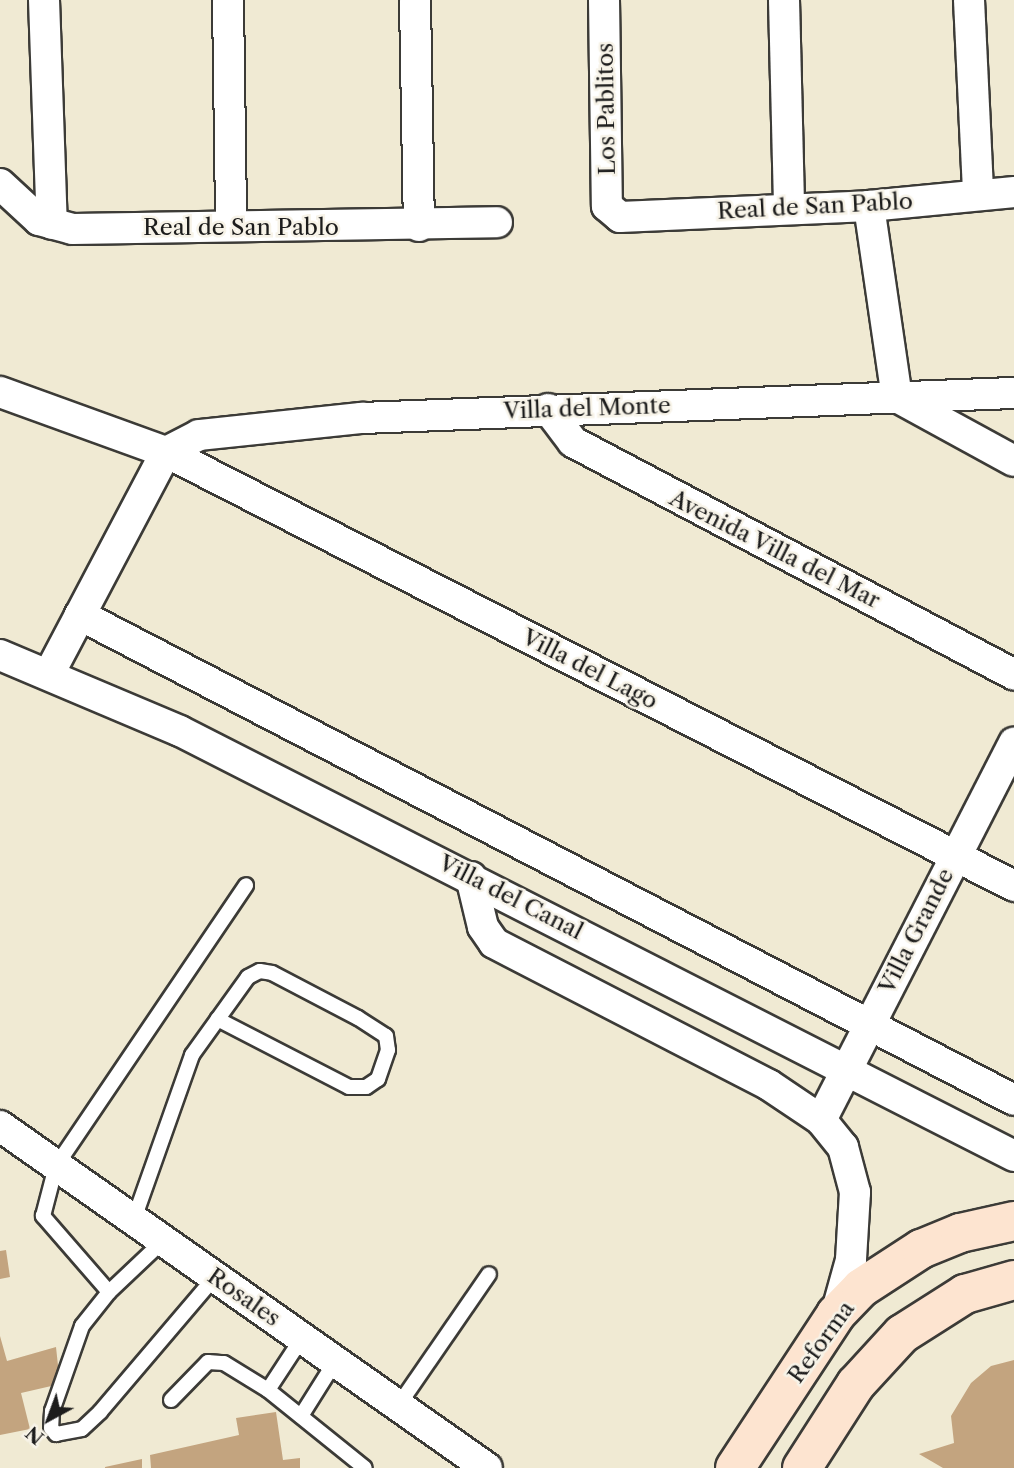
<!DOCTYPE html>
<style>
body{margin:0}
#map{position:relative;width:1014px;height:1468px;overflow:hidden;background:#f0ead3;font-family:"Libre Caslon Text",serif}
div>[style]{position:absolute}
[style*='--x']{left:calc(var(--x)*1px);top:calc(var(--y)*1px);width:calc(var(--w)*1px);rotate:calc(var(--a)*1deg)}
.building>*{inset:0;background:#c3a47f}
.roads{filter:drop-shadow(2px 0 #3c3b37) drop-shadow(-2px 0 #3c3b37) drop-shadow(0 2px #3c3b37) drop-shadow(0 -2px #3c3b37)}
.lane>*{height:14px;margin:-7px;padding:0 7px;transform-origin:7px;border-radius:7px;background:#fff}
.street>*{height:30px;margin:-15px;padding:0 15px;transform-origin:15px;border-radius:15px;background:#fff}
.secondary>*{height:38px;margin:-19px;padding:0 19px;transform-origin:19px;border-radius:19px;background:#fde4d0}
span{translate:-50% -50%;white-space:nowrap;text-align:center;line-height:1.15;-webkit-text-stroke:5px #f7f3e8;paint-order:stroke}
.street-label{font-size:23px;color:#1c1c1c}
.north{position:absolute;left:14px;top:1384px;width:70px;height:70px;-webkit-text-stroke:5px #f7f3e8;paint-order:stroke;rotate:221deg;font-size:19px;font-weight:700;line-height:28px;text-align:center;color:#1c1c1c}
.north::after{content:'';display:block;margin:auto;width:24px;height:32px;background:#1c1c1c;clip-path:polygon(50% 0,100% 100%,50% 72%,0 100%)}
</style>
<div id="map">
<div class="building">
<i style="clip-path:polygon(6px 1250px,10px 1277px,0 1279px,0 1251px)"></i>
<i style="clip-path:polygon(0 1336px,7px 1361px,56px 1347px,60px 1384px,21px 1393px,30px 1429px,0 1435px)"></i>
<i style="clip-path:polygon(1014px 1360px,1014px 1468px,943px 1468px,919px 1454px,954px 1443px,951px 1416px,971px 1383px,991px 1366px)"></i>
<i style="clip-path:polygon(276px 1412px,283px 1460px,300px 1458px,300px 1468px,151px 1468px,150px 1455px,239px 1435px,236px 1418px)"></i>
<i style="clip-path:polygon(142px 1459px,142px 1468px,105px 1468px,105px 1467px)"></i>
</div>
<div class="roads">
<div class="lane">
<i style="--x:134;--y:1219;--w:174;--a:-70.5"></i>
<i style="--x:192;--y:1055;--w:96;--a:-54.3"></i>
<i style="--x:248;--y:977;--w:13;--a:-27"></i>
<i style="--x:260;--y:971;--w:12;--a:9"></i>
<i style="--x:272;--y:973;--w:97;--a:27.6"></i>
<i style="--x:358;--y:1018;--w:33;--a:33"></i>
<i style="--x:386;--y:1036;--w:14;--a:82"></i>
<i style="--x:388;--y:1050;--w:31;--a:109"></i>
<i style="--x:378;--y:1079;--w:14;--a:146"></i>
<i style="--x:366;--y:1087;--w:17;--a:180"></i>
<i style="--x:349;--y:1087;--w:148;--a:-152.7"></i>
<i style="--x:164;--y:1240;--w:76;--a:136.6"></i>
<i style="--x:109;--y:1292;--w:43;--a:128.5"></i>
<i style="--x:82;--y:1326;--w:90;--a:109.4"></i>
<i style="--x:52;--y:1411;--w:17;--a:93"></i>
<i style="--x:51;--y:1428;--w:8;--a:50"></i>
<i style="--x:56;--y:1434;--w:26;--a:-11"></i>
<i style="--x:82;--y:1429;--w:25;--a:-43"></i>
<i style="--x:100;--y:1412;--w:177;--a:-49.6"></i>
<i style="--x:109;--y:1292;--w:101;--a:-131"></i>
<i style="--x:43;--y:1216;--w:52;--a:-75.4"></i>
<i style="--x:56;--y:1166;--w:339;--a:-55.9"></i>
<i style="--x:268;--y:1390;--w:62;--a:-56.8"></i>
<i style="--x:171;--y:1400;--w:53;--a:-45.8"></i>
<i style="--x:208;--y:1362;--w:16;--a:4"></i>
<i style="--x:224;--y:1363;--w:52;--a:31.5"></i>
<i style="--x:268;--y:1390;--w:124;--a:38.8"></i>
<i style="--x:398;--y:1406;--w:160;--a:-55.4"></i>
<i style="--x:301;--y:1416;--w:64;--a:-57.8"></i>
</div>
<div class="street">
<i style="--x:44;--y:0;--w:224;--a:88"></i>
<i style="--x:228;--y:0;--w:226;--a:89.2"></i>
<i style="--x:415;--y:0;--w:226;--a:89"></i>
<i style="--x:604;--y:0;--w:206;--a:89.2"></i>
<i style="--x:607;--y:206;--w:17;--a:40"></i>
<i style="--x:620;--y:217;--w:249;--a:-2.5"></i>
<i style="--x:869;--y:206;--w:146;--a:-5.5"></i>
<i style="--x:784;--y:0;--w:206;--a:88.6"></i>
<i style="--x:969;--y:0;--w:193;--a:87.3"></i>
<i style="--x:0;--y:184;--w:53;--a:42.7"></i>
<i style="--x:39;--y:220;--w:34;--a:15"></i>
<i style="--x:72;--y:229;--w:425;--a:-0.9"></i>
<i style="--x:869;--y:206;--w:193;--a:81.7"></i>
<i style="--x:897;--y:397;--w:133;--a:28.7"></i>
<i style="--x:0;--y:392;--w:177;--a:19.9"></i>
<i style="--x:166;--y:452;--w:953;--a:27.1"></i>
<i style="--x:548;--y:409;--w:41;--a:52.9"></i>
<i style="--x:573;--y:442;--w:499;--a:27.8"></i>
<i style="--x:80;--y:615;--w:1052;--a:27.44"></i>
<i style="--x:0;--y:655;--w:195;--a:22.9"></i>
<i style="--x:180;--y:731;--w:936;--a:27"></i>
<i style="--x:49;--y:674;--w:251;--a:-62.2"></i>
<i style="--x:166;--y:452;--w:37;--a:-27"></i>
<i style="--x:199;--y:435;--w:164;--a:-6"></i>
<i style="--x:362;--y:418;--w:652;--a:-2.2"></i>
<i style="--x:471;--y:877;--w:51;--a:76.5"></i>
<i style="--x:483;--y:927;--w:19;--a:55"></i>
<i style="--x:494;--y:943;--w:309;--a:27.3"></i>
<i style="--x:769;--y:1085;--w:63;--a:33.9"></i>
<i style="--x:821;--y:1120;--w:35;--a:51"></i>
<i style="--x:843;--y:1147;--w:47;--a:75.1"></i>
<i style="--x:855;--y:1192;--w:68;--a:93.4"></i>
<i style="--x:851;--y:1260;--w:56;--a:105.5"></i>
<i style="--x:821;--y:1120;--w:424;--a:-62.9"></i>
<i style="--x:0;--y:1126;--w:595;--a:35.08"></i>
</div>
<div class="secondary">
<i style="--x:735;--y:1468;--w:184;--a:-56.7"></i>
<i style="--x:836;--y:1314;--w:36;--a:-46"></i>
<i style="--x:861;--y:1288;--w:72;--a:-33"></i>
<i style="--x:921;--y:1249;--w:42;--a:-22.3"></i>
<i style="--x:960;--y:1233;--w:55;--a:-12.5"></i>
<i style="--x:802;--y:1468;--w:100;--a:-57.3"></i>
<i style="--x:856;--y:1384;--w:68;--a:-47.4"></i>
<i style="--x:902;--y:1334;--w:75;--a:-32.4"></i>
<i style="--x:965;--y:1294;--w:51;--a:-15.9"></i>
</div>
</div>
<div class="street-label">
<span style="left:606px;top:109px;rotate:-91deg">Los Pablitos</span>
<span style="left:815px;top:206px;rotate:-3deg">Real de San Pablo</span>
<span style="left:241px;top:227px">Real de San Pablo</span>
<span style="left:587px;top:408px;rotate:-2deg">Villa del Monte</span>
<span style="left:775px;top:549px;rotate:27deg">Avenida Villa del Mar</span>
<span style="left:590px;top:669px;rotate:27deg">Villa del Lago</span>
<span style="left:511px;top:897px;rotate:27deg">Villa del Canal</span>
<span style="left:916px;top:931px;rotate:-63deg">Villa Grande</span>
<span style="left:244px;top:1297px;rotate:35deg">Rosales</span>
<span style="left:821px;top:1342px;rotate:-54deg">Reforma</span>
</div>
<div class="north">N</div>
</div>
